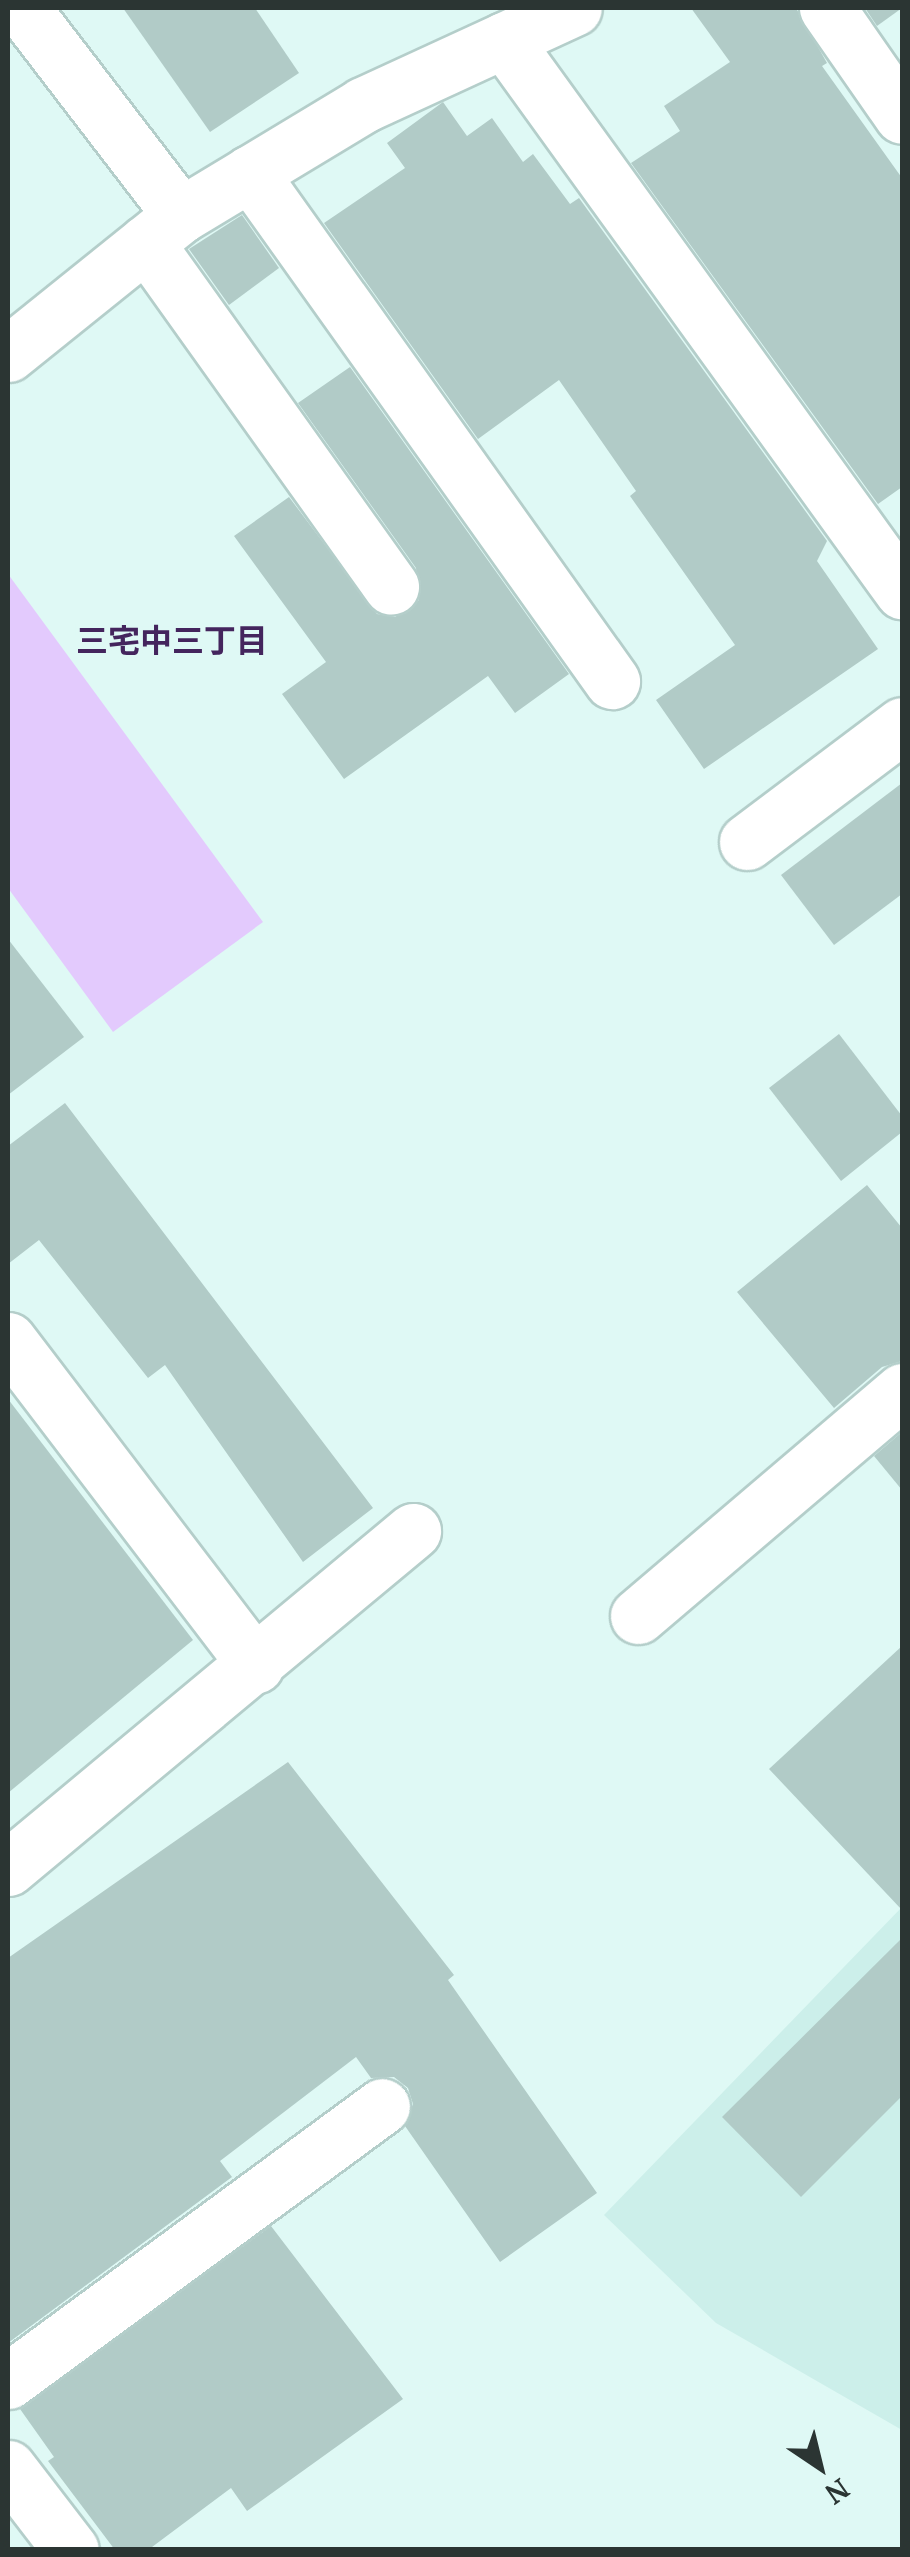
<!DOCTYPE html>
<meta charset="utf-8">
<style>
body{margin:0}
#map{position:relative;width:910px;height:2557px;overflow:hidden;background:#dff9f5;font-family:"PT Serif","Noto Sans JP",serif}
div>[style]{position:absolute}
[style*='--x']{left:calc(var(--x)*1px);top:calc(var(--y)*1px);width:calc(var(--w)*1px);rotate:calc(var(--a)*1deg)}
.built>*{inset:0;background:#ccefea}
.green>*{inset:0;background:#e3cafd}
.building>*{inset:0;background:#b1cbc7}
.roads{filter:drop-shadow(2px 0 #b4ceca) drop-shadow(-2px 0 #b4ceca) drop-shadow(0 2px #b4ceca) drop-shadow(0 -2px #b4ceca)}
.minor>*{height:55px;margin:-27.5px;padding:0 27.5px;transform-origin:27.5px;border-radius:27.5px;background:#fff}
span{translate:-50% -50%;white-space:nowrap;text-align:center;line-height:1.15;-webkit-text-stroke:8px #dff9f5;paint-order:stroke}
.neighbourhood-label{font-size:32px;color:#44255d;font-weight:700}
.frame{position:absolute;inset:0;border:10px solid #2b3533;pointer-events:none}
.north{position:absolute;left:770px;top:2417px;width:100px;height:100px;-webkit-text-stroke:8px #dff9f5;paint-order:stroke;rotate:145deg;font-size:28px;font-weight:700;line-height:40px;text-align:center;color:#2b3533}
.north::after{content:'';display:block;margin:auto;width:35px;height:45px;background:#2b3533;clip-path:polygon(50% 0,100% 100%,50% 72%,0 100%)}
</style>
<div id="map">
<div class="built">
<i style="clip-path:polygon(902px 1907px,902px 2430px,716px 2323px,604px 2215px)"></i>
</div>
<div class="green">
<i style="clip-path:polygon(8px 574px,263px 922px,113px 1032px,8px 888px)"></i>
</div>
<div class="building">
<i style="clip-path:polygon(123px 8px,255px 8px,299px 73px,210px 132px)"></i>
<i style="clip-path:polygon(691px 8px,796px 8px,827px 63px,822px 66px,902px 178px,902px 487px,878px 504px,631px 163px,680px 131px,664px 106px,730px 62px)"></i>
<i style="clip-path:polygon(865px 8px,902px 8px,877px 26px)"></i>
<i style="clip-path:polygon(443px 102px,467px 136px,492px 118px,523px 162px,533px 154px,570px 204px,579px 198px,827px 541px,817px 561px,878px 649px,704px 769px,656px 700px,735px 645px,630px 496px,636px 491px,559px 380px,478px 439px,324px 223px,405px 168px,387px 143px)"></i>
<i style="clip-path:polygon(242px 215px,279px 268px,229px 305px,189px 249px)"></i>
<i style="clip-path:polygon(350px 367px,569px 674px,515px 713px,488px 676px,344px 779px,282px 694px,326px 662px,234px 536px,289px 497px,377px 614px,395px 617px,419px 600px,416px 568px,298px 403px)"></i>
<i style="clip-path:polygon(902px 783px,902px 894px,834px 945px,781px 875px)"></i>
<i style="clip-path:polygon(8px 939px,84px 1037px,8px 1095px)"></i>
<i style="clip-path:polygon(839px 1034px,902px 1116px,902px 1132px,841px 1181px,769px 1088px)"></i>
<i style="clip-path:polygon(65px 1103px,373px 1508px,303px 1562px,165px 1365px,148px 1378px,39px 1240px,8px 1264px,8px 1146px)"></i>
<i style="clip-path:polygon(867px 1185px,902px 1228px,902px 1361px,882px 1367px,834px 1408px,737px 1292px)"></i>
<i style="clip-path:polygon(8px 1399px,193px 1640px,8px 1793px)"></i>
<i style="clip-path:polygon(902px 1432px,902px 1490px,874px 1456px)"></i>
<i style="clip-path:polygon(902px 1646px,902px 1910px,769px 1769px)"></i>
<i style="clip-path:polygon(288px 1762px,454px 1975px,448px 1980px,597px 2193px,500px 2262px,405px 2126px,413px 2104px,408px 2088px,394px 2077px,371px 2078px,356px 2057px,220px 2161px,232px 2177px,8px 2343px,8px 1958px)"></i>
<i style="clip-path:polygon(902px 1938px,902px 2096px,801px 2197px,722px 2117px)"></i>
<i style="clip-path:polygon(271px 2226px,403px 2399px,247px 2511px,231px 2488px,148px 2550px,115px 2550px,48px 2461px,54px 2457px,20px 2409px)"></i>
</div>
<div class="roads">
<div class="minor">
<i style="--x:22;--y:8;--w:261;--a:52.5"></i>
<i style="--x:827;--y:8;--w:131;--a:55.2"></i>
<i style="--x:504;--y:40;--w:680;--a:54.16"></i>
<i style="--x:250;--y:173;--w:624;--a:54.53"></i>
<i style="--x:146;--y:243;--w:422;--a:54.5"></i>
<i style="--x:8;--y:354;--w:222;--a:-38.8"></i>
<i style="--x:181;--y:215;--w:213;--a:-31.1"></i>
<i style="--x:363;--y:105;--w:232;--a:-24.7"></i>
<i style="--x:747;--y:842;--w:194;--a:-37"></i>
<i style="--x:8;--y:1340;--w:409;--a:52.7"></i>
<i style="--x:638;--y:1616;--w:347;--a:-40.4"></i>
<i style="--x:8;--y:1868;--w:527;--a:-39.76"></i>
<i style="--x:8;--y:2381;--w:464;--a:-36.3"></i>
<i style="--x:8;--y:2468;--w:103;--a:52.5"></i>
</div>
</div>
<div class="neighbourhood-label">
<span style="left:172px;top:640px">三宅中三丁目</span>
</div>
<div class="frame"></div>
<div class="north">N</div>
</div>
